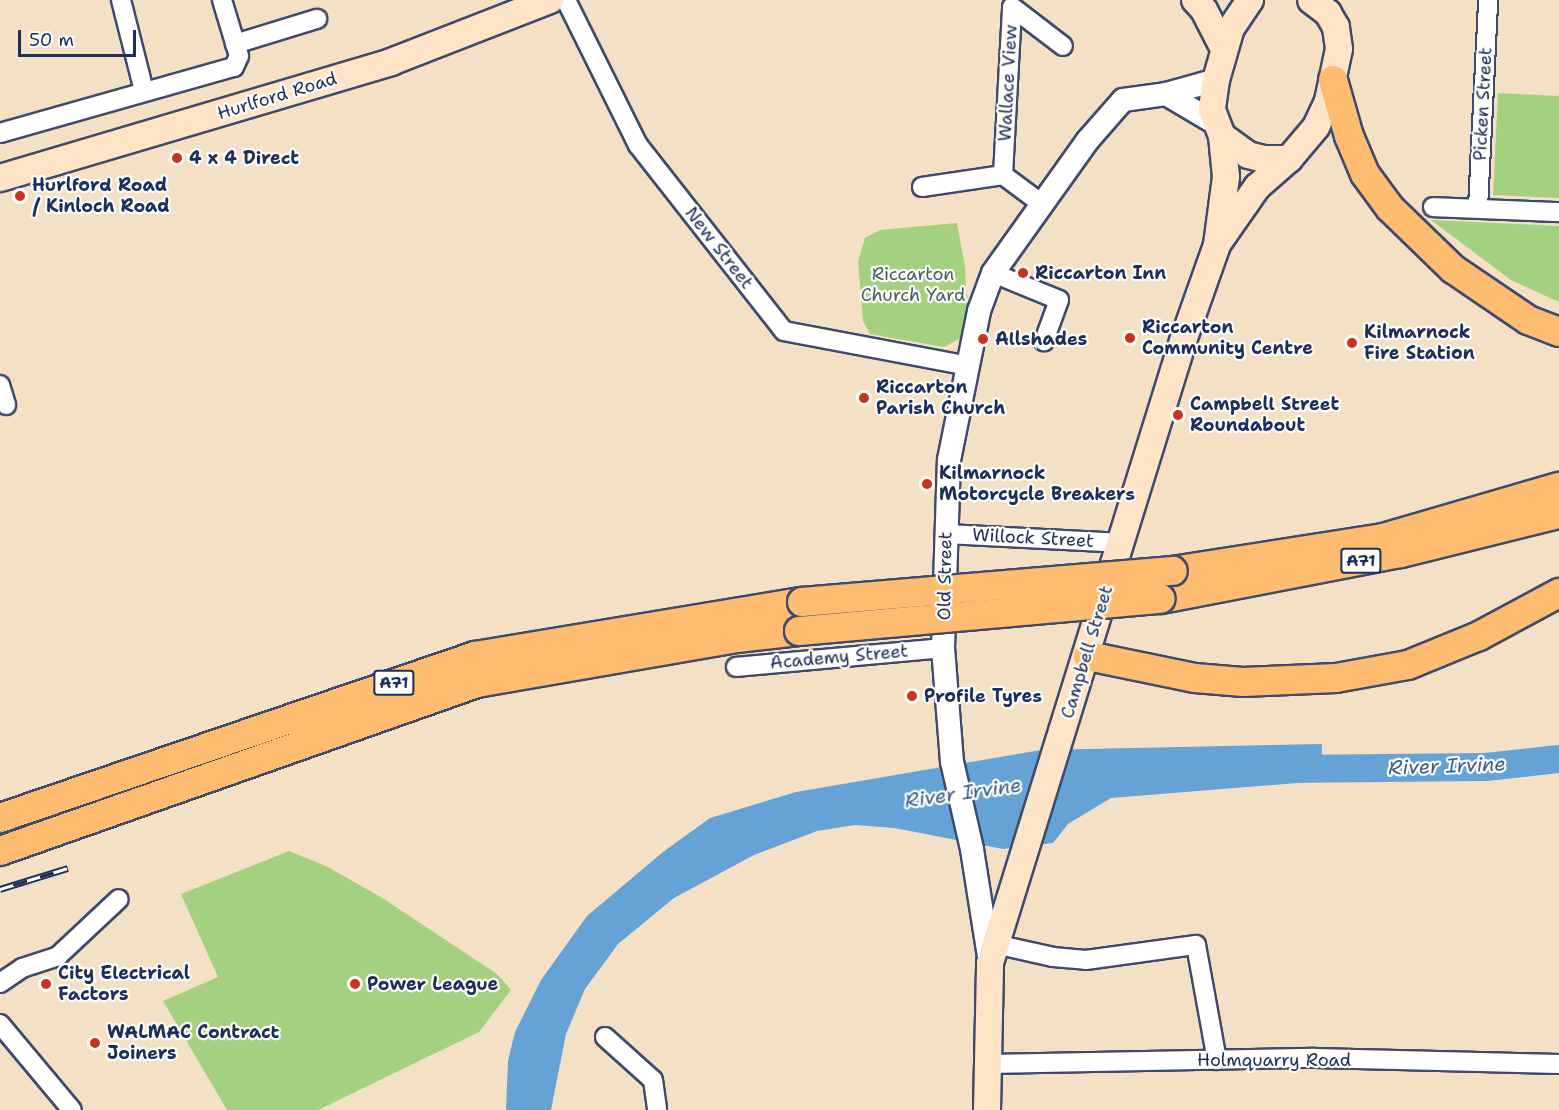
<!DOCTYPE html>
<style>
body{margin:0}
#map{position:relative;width:1559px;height:1110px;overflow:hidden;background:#f4e0c5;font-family:"Shantell Sans",sans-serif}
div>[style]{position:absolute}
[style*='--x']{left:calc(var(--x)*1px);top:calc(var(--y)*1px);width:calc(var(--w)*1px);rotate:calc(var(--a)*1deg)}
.green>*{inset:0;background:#a3d17f}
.water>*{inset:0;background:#65a3d6}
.river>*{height:28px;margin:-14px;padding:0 14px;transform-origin:14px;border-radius:14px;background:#65a3d6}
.roads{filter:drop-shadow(2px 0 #3c4a6d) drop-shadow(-2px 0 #3c4a6d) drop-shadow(0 2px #3c4a6d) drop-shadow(0 -2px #3c4a6d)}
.minor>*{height:18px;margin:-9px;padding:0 9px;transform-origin:9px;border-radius:9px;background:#fff}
.tertiary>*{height:22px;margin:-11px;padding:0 11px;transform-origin:11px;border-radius:11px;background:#fff}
.secondary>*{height:26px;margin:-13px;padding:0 13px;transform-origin:13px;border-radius:13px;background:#fee4c6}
.primary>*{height:28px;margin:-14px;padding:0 14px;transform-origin:14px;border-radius:14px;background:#fdbc70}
.rail>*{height:7px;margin-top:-3.5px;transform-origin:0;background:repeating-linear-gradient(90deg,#fdfcf7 0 14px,#1b2f5e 0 28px);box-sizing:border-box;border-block:2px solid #1b2f5e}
.bridges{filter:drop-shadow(2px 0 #3c4a6d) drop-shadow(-2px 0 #3c4a6d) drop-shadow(0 2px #3c4a6d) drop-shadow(0 -2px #3c4a6d)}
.primary-bridge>*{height:28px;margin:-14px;padding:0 14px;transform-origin:14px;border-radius:14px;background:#fdbc70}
.dots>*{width:16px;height:16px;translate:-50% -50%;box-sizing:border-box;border:3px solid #fdfcf7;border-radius:50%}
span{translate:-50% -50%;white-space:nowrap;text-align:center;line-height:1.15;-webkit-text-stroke:4.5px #fdfcf7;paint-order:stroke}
.shield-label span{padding:2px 4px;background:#fdfcf7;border:2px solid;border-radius:4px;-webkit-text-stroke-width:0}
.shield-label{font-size:16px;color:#1b2f5e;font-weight:700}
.street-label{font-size:18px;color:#1b2f5e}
.poi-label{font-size:18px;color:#1b2f5e;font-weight:700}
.left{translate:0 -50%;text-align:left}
.park-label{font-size:18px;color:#446068}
.water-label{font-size:20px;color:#395d8e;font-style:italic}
.scale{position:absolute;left:18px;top:30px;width:118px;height:27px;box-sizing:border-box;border:3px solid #1b2f5e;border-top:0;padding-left:8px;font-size:18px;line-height:21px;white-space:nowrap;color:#1b2f5e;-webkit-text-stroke:4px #fdfcf7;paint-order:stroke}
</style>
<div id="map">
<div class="green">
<i style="clip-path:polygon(1498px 93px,1559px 96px,1559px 198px,1493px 195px)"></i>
<i style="clip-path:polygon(1431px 220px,1559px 226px,1559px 302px,1511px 280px)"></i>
<i style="clip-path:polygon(957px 223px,965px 267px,968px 328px,965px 336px,944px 347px,870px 334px,863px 321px,858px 261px,865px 238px,880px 230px)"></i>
<i style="clip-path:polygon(289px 851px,326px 866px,384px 899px,497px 974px,511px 990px,479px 1032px,318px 1110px,227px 1110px,163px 1001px,218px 977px,181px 894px)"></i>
</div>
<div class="water">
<i style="clip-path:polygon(1322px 744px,1321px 781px,1111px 798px,1068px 824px,1053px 843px,1003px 849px,894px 828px,855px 825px,817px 831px,754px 855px,674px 898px,618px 944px,585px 989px,566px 1034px,551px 1110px,506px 1110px,508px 1061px,515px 1032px,541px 980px,587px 916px,663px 852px,710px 818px,796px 792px,1041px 750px)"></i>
</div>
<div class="river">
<i style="--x:1284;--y:769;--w:202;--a:-0.6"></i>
<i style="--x:1486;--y:767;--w:73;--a:-6.3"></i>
</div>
<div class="roads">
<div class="minor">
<i style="--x:121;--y:0;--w:94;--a:75.8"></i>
<i style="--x:566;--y:0;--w:162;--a:63.6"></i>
<i style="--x:638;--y:145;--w:236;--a:51.9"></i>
<i style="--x:784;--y:331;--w:188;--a:10.7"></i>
<i style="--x:235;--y:44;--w:86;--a:-17"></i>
<i style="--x:0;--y:133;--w:243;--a:-15.8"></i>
<i style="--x:234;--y:67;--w:12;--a:-66"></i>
<i style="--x:239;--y:56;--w:59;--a:-106.9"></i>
<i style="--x:922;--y:187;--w:82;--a:-8.4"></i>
<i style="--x:1042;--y:204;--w:49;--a:-143.4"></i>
<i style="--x:1003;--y:175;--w:168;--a:-86.9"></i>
<i style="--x:1012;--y:7;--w:64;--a:37.4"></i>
<i style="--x:1433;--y:207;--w:126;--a:2.3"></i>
<i style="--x:1478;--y:208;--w:208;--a:-87.2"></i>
<i style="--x:993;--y:273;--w:71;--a:22.2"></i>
<i style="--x:1059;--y:300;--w:44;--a:110.1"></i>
<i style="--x:0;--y:385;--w:21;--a:73"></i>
<i style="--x:945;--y:534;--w:175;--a:2.9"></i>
<i style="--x:736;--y:667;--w:208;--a:-5.2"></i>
<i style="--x:995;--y:944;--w:59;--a:12.6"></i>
<i style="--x:1053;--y:957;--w:33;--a:5"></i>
<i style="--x:1086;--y:960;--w:111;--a:-7.8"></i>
<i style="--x:1196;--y:945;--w:117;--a:79.7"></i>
<i style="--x:0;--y:983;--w:27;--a:-34"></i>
<i style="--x:22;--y:968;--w:38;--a:-18"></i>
<i style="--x:58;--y:956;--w:83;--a:-43.1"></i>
<i style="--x:0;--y:1024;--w:112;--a:50.1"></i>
<i style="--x:605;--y:1037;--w:64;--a:41.9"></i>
<i style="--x:653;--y:1080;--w:30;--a:82"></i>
<i style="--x:988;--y:1064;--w:327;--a:-1.1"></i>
<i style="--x:1315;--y:1058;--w:244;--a:1.4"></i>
</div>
<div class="tertiary">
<i style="--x:1166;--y:94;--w:57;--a:30.6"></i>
<i style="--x:990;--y:963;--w:115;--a:-99"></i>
<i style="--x:972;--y:849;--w:89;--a:-102.9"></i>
<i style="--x:952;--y:762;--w:114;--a:-94.5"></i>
<i style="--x:943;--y:648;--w:188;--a:-88.2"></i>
<i style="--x:949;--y:460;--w:152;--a:-78.6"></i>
<i style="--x:979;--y:311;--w:40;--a:-69.8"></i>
<i style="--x:993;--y:273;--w:163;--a:-54.5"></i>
<i style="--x:1088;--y:140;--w:53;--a:-48.8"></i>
<i style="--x:1123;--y:100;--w:43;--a:-7.9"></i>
<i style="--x:1166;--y:94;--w:52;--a:-15.6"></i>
</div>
<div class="secondary">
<i style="--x:1195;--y:0;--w:13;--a:48"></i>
<i style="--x:1204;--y:10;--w:44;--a:62.9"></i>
<i style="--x:1250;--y:0;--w:34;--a:124"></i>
<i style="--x:1231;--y:28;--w:54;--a:106.1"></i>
<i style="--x:1216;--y:80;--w:30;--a:98"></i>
<i style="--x:1212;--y:110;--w:28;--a:69"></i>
<i style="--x:1222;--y:136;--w:32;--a:36"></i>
<i style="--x:1248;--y:155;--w:16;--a:14"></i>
<i style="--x:1264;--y:159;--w:25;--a:0"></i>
<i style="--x:1289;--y:159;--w:42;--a:-49.8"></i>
<i style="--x:1316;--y:127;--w:29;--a:-65"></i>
<i style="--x:1328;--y:101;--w:53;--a:-78.1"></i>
<i style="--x:1339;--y:49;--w:22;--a:-98"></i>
<i style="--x:1336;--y:27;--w:16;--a:-120"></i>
<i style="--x:1328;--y:13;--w:21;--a:-143"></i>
<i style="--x:0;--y:178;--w:408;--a:-16.5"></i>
<i style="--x:391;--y:62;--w:171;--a:-21.3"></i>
<i style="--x:1220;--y:240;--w:65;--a:-55.1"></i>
<i style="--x:1257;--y:187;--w:43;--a:-41.2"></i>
<i style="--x:987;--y:1110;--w:147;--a:-88.8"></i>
<i style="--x:990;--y:963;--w:651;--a:-72.76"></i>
<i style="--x:1183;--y:341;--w:102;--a:-70.5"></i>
<i style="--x:1217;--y:245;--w:69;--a:-82.5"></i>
<i style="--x:1226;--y:177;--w:41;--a:-95.6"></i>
</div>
<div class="primary">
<i style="--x:1333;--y:80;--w:58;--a:74.1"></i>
<i style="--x:1349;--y:136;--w:41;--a:67.2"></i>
<i style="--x:1365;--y:174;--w:42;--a:53.7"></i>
<i style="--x:1390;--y:208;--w:88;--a:44.1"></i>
<i style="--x:1453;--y:269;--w:91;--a:34.2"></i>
<i style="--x:1528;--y:320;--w:33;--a:21"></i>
<i style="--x:1173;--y:571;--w:213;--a:-8.9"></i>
<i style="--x:1383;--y:538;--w:183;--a:-16.2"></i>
<i style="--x:1161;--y:599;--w:244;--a:-10.9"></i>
<i style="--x:1401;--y:553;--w:163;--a:-13.9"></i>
<i style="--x:1088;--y:656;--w:109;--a:11.6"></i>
<i style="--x:1195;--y:678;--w:48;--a:4.8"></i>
<i style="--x:1243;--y:682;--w:93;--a:-2.5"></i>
<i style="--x:1336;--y:678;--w:73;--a:-10.2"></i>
<i style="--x:1408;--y:665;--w:77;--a:-22.2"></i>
<i style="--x:1479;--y:636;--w:91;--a:-28.3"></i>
<i style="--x:0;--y:818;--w:502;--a:-18.83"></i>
<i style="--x:475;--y:656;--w:331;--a:-9.4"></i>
<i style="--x:0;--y:851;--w:506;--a:-19.4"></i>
<i style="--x:477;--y:683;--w:264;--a:-9.8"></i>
<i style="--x:737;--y:638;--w:62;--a:-6.4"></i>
</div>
</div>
<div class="rail">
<i style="--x:0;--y:889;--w:71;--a:-17.2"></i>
</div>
<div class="bridges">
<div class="primary-bridge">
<i style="--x:802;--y:602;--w:372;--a:-4.8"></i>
<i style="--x:799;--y:631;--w:363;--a:-5.1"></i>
</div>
</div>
<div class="dots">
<i style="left:177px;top:158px;background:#c8321e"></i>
<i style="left:20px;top:196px;background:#c8321e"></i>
<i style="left:1023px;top:273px;background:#c8321e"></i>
<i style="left:1130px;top:338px;background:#c8321e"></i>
<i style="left:983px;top:339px;background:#c8321e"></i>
<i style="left:1352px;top:343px;background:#c8321e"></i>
<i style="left:864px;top:398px;background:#c8321e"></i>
<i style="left:1178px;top:415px;background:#c8321e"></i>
<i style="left:927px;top:484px;background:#c8321e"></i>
<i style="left:912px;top:696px;background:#c8321e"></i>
<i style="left:46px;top:984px;background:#c8321e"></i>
<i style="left:355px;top:984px;background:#c8321e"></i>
<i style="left:95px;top:1043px;background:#c8321e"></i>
</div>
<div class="shield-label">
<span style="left:1361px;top:561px">A71</span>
<span style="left:394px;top:683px">A71</span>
</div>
<div class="street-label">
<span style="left:1008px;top:83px;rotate:-87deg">Wallace View</span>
<span style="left:277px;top:96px;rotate:-17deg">Hurlford Road</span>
<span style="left:1483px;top:104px;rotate:-87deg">Picken Street</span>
<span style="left:719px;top:248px;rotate:52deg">New Street</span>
<span style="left:1033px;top:538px;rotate:3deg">Willock Street</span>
<span style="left:945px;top:576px;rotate:-89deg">Old Street</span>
<span style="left:1087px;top:652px;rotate:-73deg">Campbell Street</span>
<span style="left:839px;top:657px;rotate:-5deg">Academy Street</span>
<span style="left:1274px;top:1060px">Holmquarry Road</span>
</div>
<div class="poi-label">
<span class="left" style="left:189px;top:158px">4 x 4 Direct</span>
<span class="left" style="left:32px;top:196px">Hurlford Road<br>/ Kinloch Road</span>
<span class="left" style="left:1035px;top:273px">Riccarton Inn</span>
<span class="left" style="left:1142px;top:338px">Riccarton<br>Community Centre</span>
<span class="left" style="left:1364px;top:343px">Kilmarnock<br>Fire Station</span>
<span class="left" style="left:995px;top:339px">Allshades</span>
<span class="left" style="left:876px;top:398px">Riccarton<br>Parish Church</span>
<span class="left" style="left:1190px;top:415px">Campbell Street<br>Roundabout</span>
<span class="left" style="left:939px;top:484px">Kilmarnock<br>Motorcycle Breakers</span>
<span class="left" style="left:924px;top:696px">Profile Tyres</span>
<span class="left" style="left:58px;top:984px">City Electrical<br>Factors</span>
<span class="left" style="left:367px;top:984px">Power League</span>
<span class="left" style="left:107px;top:1043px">WALMAC Contract<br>Joiners</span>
</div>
<div class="park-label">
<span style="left:913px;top:285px">Riccarton<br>Church Yard</span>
</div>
<div class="water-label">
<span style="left:1447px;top:766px;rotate:-2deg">River Irvine</span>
<span style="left:963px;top:793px;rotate:-8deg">River Irvine</span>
</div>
<div class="scale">50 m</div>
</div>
